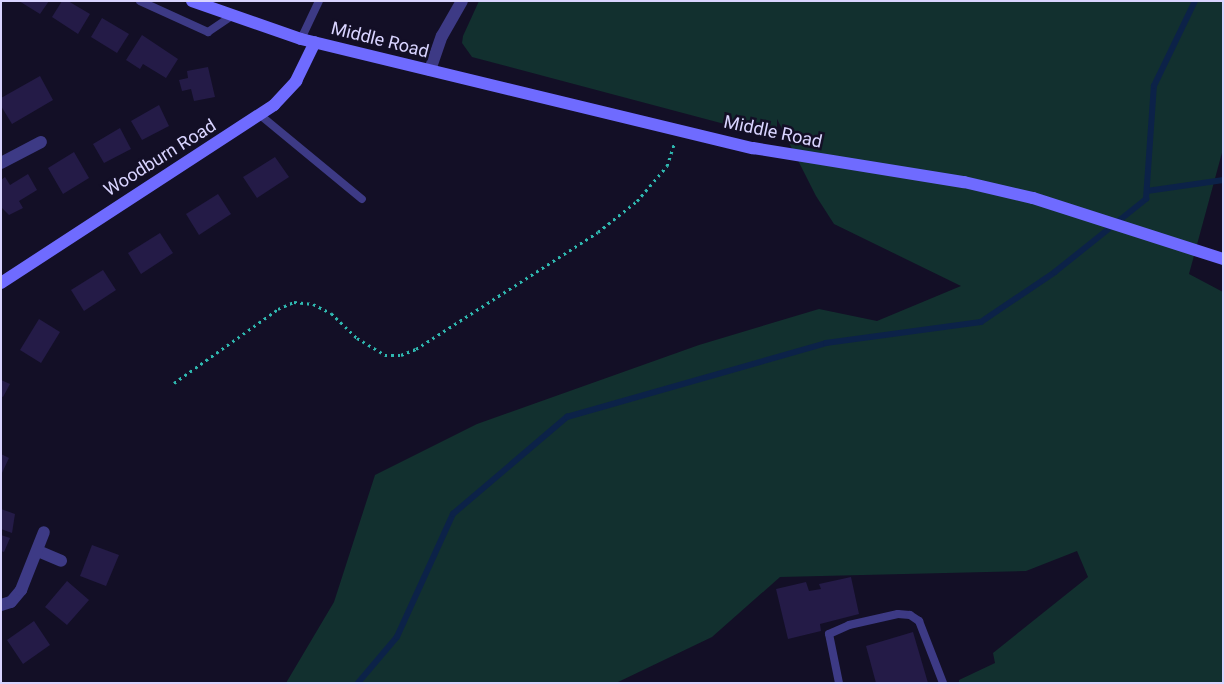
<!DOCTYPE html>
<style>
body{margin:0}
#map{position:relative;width:1224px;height:684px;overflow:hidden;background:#130f26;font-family:Roboto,sans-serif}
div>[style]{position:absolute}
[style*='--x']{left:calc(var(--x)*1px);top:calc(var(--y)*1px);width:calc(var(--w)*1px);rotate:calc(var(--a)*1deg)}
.green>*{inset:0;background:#12302f}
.stream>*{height:5.5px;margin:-2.75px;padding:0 2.75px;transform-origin:2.75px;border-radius:2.75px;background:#0c2248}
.building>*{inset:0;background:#241b47}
.path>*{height:3px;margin-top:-1.5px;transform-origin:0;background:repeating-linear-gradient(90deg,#2fb8b0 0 2.5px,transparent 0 6.5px)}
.lane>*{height:8px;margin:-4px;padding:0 4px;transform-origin:4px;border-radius:4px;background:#3d3a85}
.street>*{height:12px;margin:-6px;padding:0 6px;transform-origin:6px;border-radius:6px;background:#3d3a85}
.secondary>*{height:12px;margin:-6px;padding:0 6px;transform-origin:6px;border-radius:6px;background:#6f6bff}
span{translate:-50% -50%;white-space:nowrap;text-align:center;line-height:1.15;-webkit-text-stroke:5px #130f26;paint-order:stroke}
.street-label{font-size:18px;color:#d9d4ff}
.frame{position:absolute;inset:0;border:2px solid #d9d4ff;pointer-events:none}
</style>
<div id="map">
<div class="green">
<i style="clip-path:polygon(479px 1px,1223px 1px,1223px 149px,1189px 274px,1223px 292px,1223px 683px,959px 683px,959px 680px,995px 663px,993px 653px,1088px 577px,1077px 551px,1026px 571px,780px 577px,712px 637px,616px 683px,286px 683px,334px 602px,375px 475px,477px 424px,699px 345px,819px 309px,877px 321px,961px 286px,834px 224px,816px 196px,777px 119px,777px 138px,472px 57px,462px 43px,463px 36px)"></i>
</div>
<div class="stream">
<i style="--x:1147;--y:191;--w:77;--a:-8.2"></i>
<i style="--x:358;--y:683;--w:60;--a:-49.7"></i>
<i style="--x:397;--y:637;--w:135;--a:-65.5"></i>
<i style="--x:453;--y:514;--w:150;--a:-40.4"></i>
<i style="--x:567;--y:417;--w:269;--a:-15.9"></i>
<i style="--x:826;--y:343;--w:156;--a:-7.7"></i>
<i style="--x:981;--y:322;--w:89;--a:-34"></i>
<i style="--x:1055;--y:272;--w:117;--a:-38.7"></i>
<i style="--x:1146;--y:199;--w:113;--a:-86"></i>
<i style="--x:1154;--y:86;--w:94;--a:-64.2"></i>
</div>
<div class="building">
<i style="clip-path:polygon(19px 1px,49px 1px,40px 14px)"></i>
<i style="clip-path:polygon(62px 1px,68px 1px,90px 14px,78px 34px,52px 17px)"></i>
<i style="clip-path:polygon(102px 18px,129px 34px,117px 53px,91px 37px)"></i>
<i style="clip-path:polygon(142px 35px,178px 59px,166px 78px,143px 64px,140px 69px,126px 60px)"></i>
<i style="clip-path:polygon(208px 67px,215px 97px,194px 101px,191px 89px,182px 91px,179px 80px,188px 78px,187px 71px)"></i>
<i style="clip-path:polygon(40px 76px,53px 100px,12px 124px,1px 106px,1px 98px)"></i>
<i style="clip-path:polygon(159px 105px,169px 126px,142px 140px,131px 121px)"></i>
<i style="clip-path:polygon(120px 128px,131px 149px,104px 163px,93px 144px)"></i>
<i style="clip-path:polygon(74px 152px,89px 178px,63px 194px,48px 168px)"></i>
<i style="clip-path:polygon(275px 157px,289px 177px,257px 198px,243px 177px)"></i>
<i style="clip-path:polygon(28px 174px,37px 190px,19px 201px,23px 208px,9px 215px,1px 207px,1px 180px,5px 177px,10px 185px)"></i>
<i style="clip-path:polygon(218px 194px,231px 214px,199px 235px,186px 214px)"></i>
<i style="clip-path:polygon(160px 233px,173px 253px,141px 274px,128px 253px)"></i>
<i style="clip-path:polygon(103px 270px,116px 290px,84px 311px,71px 290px)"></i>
<i style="clip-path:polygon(39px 319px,60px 332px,41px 363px,20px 350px)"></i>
<i style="clip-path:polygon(1px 380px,10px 384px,3px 397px,1px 396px)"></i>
<i style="clip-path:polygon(1px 454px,9px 458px,1px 475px)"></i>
<i style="clip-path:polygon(1px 509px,15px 514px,12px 533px,1px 529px)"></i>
<i style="clip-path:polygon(1px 535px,10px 538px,4px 552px,1px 551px)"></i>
<i style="clip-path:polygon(92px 545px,119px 555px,106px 586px,80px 576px)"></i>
<i style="clip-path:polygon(851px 577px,859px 614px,820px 624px,821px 631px,788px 639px,776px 589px,806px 582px,809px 591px,821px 589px,819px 584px)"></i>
<i style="clip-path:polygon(67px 581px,89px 600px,67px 625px,45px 607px)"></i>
<i style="clip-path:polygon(34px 621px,50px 645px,23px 664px,7px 640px)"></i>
<i style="clip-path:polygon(913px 632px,928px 683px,876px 683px,866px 646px)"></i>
</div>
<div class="path">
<i style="--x:174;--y:383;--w:128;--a:-35.4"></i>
<i style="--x:278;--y:309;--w:17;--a:-24"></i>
<i style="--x:294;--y:302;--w:19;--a:6"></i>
<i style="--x:313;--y:304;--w:20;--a:27"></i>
<i style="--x:331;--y:313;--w:36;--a:44"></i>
<i style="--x:357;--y:338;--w:33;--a:31"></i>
<i style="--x:385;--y:355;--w:16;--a:0"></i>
<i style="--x:401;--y:355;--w:16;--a:-22"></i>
<i style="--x:416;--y:349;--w:216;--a:-32.7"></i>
<i style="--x:598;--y:232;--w:50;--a:-38.5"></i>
<i style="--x:637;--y:201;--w:46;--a:-49.4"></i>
<i style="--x:667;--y:166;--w:23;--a:-72"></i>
</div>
<div class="lane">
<i style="--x:140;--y:1;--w:75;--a:24.5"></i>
<i style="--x:208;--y:32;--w:29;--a:-34"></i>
<i style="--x:301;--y:39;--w:42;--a:-64.7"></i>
<i style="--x:260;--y:115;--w:132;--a:39.5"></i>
<i style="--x:839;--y:683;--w:50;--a:-101.5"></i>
<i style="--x:829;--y:634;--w:22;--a:-24"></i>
<i style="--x:849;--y:625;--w:50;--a:-12.7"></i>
<i style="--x:898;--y:614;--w:12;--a:5"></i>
<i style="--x:910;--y:615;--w:11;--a:34"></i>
<i style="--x:919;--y:621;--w:66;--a:68.8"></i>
</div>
<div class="street">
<i style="--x:430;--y:70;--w:36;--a:-71"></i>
<i style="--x:442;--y:36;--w:40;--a:-60.3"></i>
<i style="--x:1;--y:163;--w:45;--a:-27.7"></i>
<i style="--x:38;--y:551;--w:25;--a:23"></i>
<i style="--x:1;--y:605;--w:10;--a:-17"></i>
<i style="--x:11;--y:602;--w:16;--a:-50"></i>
<i style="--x:21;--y:590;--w:62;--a:-68.4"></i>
</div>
<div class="secondary">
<i style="--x:192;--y:1;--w:115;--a:19.2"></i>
<i style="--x:301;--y:39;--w:465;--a:13.6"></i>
<i style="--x:753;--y:148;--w:214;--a:9.2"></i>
<i style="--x:964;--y:182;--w:71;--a:13.1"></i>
<i style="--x:1033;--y:198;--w:200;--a:17.8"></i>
<i style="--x:1;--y:283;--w:326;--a:-33.1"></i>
<i style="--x:274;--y:105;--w:33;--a:-47"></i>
<i style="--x:296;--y:81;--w:43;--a:-64"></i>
</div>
<div class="street-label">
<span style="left:380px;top:40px;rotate:14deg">Middle Road</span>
<span style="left:773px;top:132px;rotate:12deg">Middle Road</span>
<span style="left:160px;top:158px;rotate:-32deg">Woodburn Road</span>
</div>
<div class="frame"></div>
</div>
